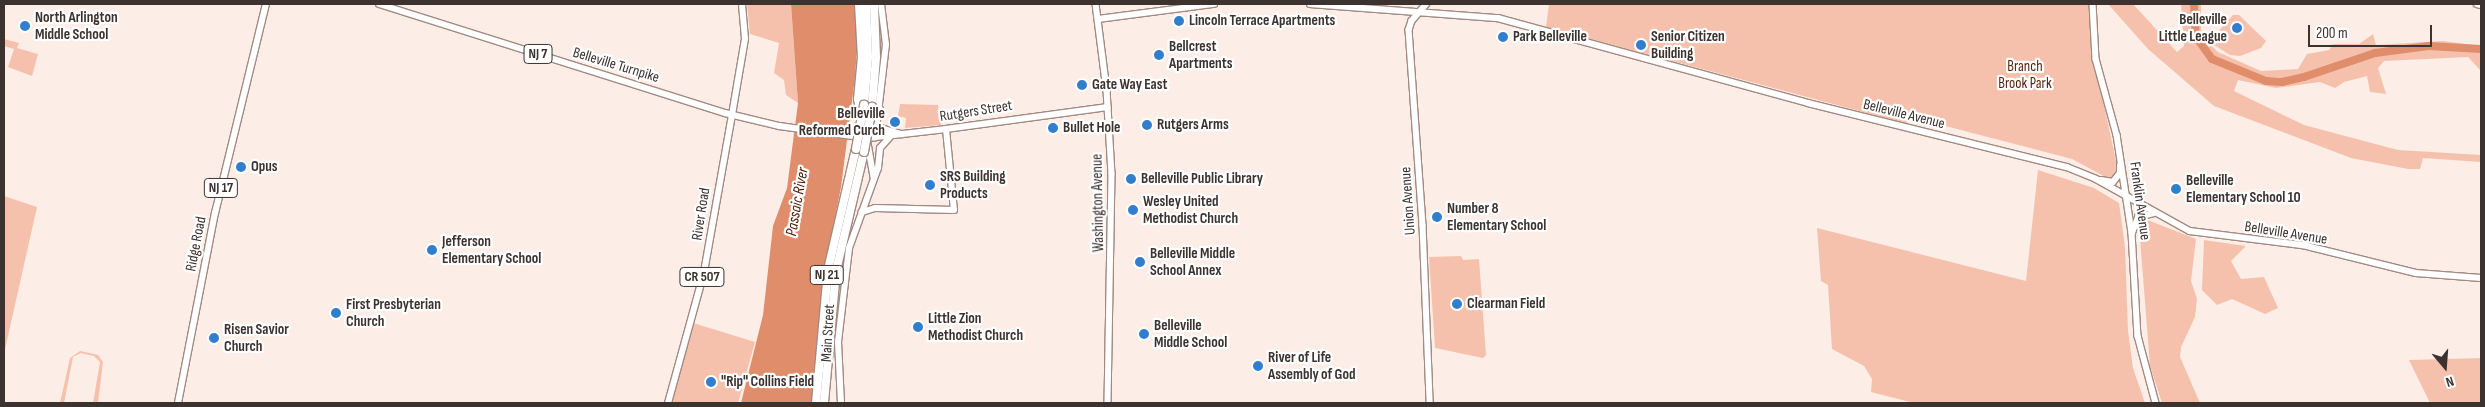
<!DOCTYPE html>
<style>
body{margin:0}
#map{position:relative;width:2485px;height:407px;overflow:hidden;background:#fcede7;font-family:"Sofia Sans Condensed",sans-serif}
div>[style]{position:absolute}
[style*='--x']{left:calc(var(--x)*1px);top:calc(var(--y)*1px);width:calc(var(--w)*1px);rotate:calc(var(--a)*1deg)}
.green>*{inset:0;background:#f6c1ac}
.water>*{inset:0;background:#e08d6b}
.river>*{height:8px;margin:-4px;padding:0 4px;transform-origin:4px;border-radius:4px;background:#e08d6b}
.roads{filter:drop-shadow(1px 0 #a28a81) drop-shadow(-1px 0 #a28a81) drop-shadow(0 1px #a28a81) drop-shadow(0 -1px #a28a81)}
.secondary>*{height:5.5px;margin:-2.75px;padding:0 2.75px;transform-origin:2.75px;border-radius:2.75px;background:#fff}
.primary>*{height:6px;margin:-3px;padding:0 3px;transform-origin:3px;border-radius:3px;background:#fff}
.highway>*{height:8px;margin:-4px;padding:0 4px;transform-origin:4px;border-radius:4px;background:#fff}
.bridges{filter:drop-shadow(1px 0 #a28a81) drop-shadow(-1px 0 #a28a81) drop-shadow(0 1px #a28a81) drop-shadow(0 -1px #a28a81)}
.highway-bridge>*{height:8px;margin:-4px;padding:0 4px;transform-origin:4px;border-radius:4px;background:#fff}
.dots>*{width:14px;height:14px;translate:-50% -50%;box-sizing:border-box;border:2px solid #fff;border-radius:50%}
span{translate:-50% -50%;white-space:nowrap;text-align:center;line-height:1.15;-webkit-text-stroke:4.5px #fff;paint-order:stroke}
.shield-label span{padding:1px 4px;background:#fff;border:1px solid;border-radius:4px;-webkit-text-stroke-width:0}
.shield-label{font-size:14px;color:#3c322f;font-weight:700}
.poi-label{font-size:15px;color:#3c322f;font-weight:700}
.left{translate:0 -50%;text-align:left}
.right{translate:-100% -50%;text-align:right}
.street-label{font-size:15px;color:#3c322f}
.park-label{font-size:15px;color:#521e05}
.water-label{font-size:16px;color:#4d1901;font-style:italic}
.frame{position:absolute;inset:0;border:5px solid #3c322f;pointer-events:none}
.north{position:absolute;left:2420px;top:342px;width:50px;height:50px;-webkit-text-stroke:4px #fff;paint-order:stroke;rotate:162deg;font-size:14px;font-weight:700;line-height:20px;text-align:center;color:#3c322f}
.north::after{content:'';display:block;margin:auto;width:18px;height:22px;background:#3c322f;clip-path:polygon(50% 0,100% 100%,50% 72%,0 100%)}
.scale{position:absolute;left:2308px;top:25px;width:124px;height:22px;box-sizing:border-box;border:2px solid #3c322f;border-top:0;padding-left:6px;font-size:15px;line-height:18px;white-space:nowrap;color:#3c322f;-webkit-text-stroke:4px #fff;paint-order:stroke}
</style>
<div id="map">
<div class="green">
<i style="clip-path:polygon(747px 4px,791px 4px,798px 103px,786px 95px,784px 80px,774px 73px,779px 43px,750px 34px)"></i>
<i style="clip-path:polygon(1549px 4px,2090px 4px,2090px 40px,2119px 175px,2111px 180px,2072px 159px,1903px 115px,1908px 124px,1546px 27px)"></i>
<i style="clip-path:polygon(2108px 4px,2133px 4px,2177px 52px,2184px 46px,2181px 4px,2201px 4px,2201px 30px,2208px 42px,2218px 52px,2261px 71px,2298px 69px,2307px 54px,2329px 50px,2333px 44px,2359px 44px,2373px 34px,2376px 45px,2443px 41px,2481px 46px,2481px 71px,2468px 57px,2384px 61px,2378px 68px,2386px 94px,2370px 92px,2367px 76px,2344px 82px,2335px 88px,2320px 82px,2276px 88px,2238px 80px,2234px 91px,2304px 125px,2398px 150px,2481px 155px,2481px 162px,2423px 158px,2420px 169px,2408px 169px,2351px 158px,2214px 106px,2148px 49px)"></i>
<i style="clip-path:polygon(2233px 15px,2239px 15px,2266px 41px,2261px 48px,2240px 56px,2230px 55px,2209px 42px)"></i>
<i style="clip-path:polygon(4px 39px,19px 43px,17px 48px,38px 54px,32px 76px,8px 67px,14px 49px,4px 46px)"></i>
<i style="clip-path:polygon(900px 104px,938px 105px,941px 125px,905px 128px,906px 118px,898px 116px)"></i>
<i style="clip-path:polygon(2038px 170px,2094px 188px,2119px 203px,2125px 247px,2128px 331px,2133px 368px,2145px 403px,1914px 403px,1871px 392px,1872px 379px,1864px 366px,1832px 349px,1828px 285px,1821px 281px,1817px 228px,2026px 281px)"></i>
<i style="clip-path:polygon(4px 196px,37px 207px,4px 354px)"></i>
<i style="clip-path:polygon(2145px 219px,2196px 239px,2191px 281px,2197px 299px,2195px 317px,2181px 347px,2180px 357px,2200px 403px,2162px 403px,2150px 366px,2139px 225px)"></i>
<i style="clip-path:polygon(2204px 240px,2246px 246px,2231px 261px,2241px 279px,2264px 277px,2278px 308px,2265px 314px,2232px 299px,2217px 305px,2202px 290px)"></i>
<i style="clip-path:polygon(1461px 256px,1463px 260px,1479px 259px,1486px 355px,1483px 358px,1435px 348px,1429px 257px)"></i>
<i style="clip-path:polygon(690px 322px,755px 342px,738px 403px,668px 403px)"></i>
<i style="clip-path:polygon(80px 351px,98px 355px,103px 362px,98px 403px,93px 403px,100px 362px,94px 356px,81px 353px,73px 357px,64px 403px,60px 403px,70px 358px)"></i>
<i style="clip-path:polygon(2481px 358px,2481px 403px,2430px 403px,2409px 360px)"></i>
</div>
<div class="water">
<i style="clip-path:polygon(791px 4px,856px 4px,858px 33px,855px 78px,841px 187px,823px 279px,812px 403px,741px 403px,763px 315px,773px 226px,787px 188px,798px 103px)"></i>
</div>
<div class="river">
<i style="--x:2194;--y:4;--w:33;--a:87"></i>
<i style="--x:2196;--y:37;--w:27;--a:54"></i>
<i style="--x:2212;--y:59;--w:58;--a:22.2"></i>
<i style="--x:2266;--y:81;--w:16;--a:4"></i>
<i style="--x:2282;--y:82;--w:23;--a:-13"></i>
<i style="--x:2304;--y:77;--w:75;--a:-18.7"></i>
<i style="--x:2375;--y:53;--w:54;--a:-7.4"></i>
<i style="--x:2429;--y:46;--w:52;--a:3.3"></i>
</div>
<div class="roads">
<div class="secondary">
<i style="--x:1096;--y:4;--w:87;--a:82.7"></i>
<i style="--x:1107;--y:90;--w:84;--a:86.6"></i>
<i style="--x:1112;--y:174;--w:229;--a:91"></i>
<i style="--x:1310;--y:4;--w:189;--a:4.3"></i>
<i style="--x:1498;--y:18;--w:321;--a:15.3"></i>
<i style="--x:1808;--y:103;--w:267;--a:13.9"></i>
<i style="--x:2067;--y:167;--w:31;--a:22"></i>
<i style="--x:2096;--y:179;--w:107;--a:29"></i>
<i style="--x:2190;--y:231;--w:114;--a:7.1"></i>
<i style="--x:2303;--y:245;--w:116;--a:13.9"></i>
<i style="--x:2416;--y:273;--w:65;--a:4.4"></i>
<i style="--x:1427;--y:4;--w:23;--a:131"></i>
<i style="--x:1412;--y:21;--w:9;--a:108"></i>
<i style="--x:1409;--y:30;--w:196;--a:85.9"></i>
<i style="--x:1423;--y:225;--w:178;--a:87.7"></i>
<i style="--x:2093;--y:4;--w:55;--a:86.9"></i>
<i style="--x:2096;--y:59;--w:79;--a:74.6"></i>
<i style="--x:2117;--y:135;--w:99;--a:81.3"></i>
<i style="--x:2132;--y:233;--w:103;--a:86.7"></i>
<i style="--x:2138;--y:336;--w:69;--a:75"></i>
<i style="--x:2477;--y:4;--w:4;--a:14"></i>
<i style="--x:1098;--y:19;--w:117;--a:-7.4"></i>
<i style="--x:732;--y:115;--w:77;--a:-80.3"></i>
<i style="--x:745;--y:39;--w:35;--a:-95"></i>
<i style="--x:877;--y:127;--w:26;--a:16"></i>
<i style="--x:946;--y:129;--w:163;--a:-7.7"></i>
<i style="--x:875;--y:138;--w:94;--a:-83.3"></i>
<i style="--x:886;--y:45;--w:41;--a:-97"></i>
<i style="--x:2101;--y:180;--w:12;--a:9"></i>
<i style="--x:2113;--y:182;--w:11;--a:-52"></i>
<i style="--x:2120;--y:173;--w:7;--a:-90"></i>
<i style="--x:2132;--y:233;--w:17;--a:-69"></i>
<i style="--x:2138;--y:217;--w:16;--a:-14"></i>
</div>
<div class="primary">
<i style="--x:379;--y:4;--w:363;--a:17.5"></i>
<i style="--x:725;--y:113;--w:56;--a:13.5"></i>
<i style="--x:779;--y:126;--w:89;--a:7.8"></i>
<i style="--x:867;--y:138;--w:80;--a:-6.5"></i>
<i style="--x:946;--y:129;--w:81;--a:84.4"></i>
<i style="--x:954;--y:210;--w:79;--a:-178.5"></i>
<i style="--x:875;--y:208;--w:14;--a:163"></i>
<i style="--x:867;--y:140;--w:39;--a:80"></i>
<i style="--x:178;--y:403;--w:194;--a:-79"></i>
<i style="--x:215;--y:213;--w:215;--a:-76.3"></i>
<i style="--x:668;--y:403;--w:136;--a:-74.6"></i>
<i style="--x:704;--y:272;--w:159;--a:-79.9"></i>
<i style="--x:841;--y:403;--w:61;--a:-92.8"></i>
<i style="--x:838;--y:342;--w:95;--a:-83.3"></i>
<i style="--x:849;--y:248;--w:85;--a:-70.1"></i>
<i style="--x:878;--y:168;--w:20;--a:-84"></i>
<i style="--x:880;--y:148;--w:15;--a:-48"></i>
</div>
<div class="highway">
<i style="--x:859;--y:4;--w:53;--a:86.8"></i>
<i style="--x:862;--y:57;--w:42;--a:95.4"></i>
<i style="--x:858;--y:99;--w:40;--a:77"></i>
<i style="--x:864;--y:105;--w:48;--a:-85.2"></i>
<i style="--x:868;--y:57;--w:53;--a:-92.2"></i>
<i style="--x:872;--y:107;--w:50;--a:-85.4"></i>
<i style="--x:876;--y:57;--w:53;--a:-92.2"></i>
<i style="--x:866;--y:116;--w:7;--a:0"></i>
<i style="--x:873;--y:116;--w:9;--a:-49"></i>
<i style="--x:816;--y:403;--w:134;--a:-84.8"></i>
<i style="--x:828;--y:270;--w:124;--a:-77"></i>
<i style="--x:824;--y:403;--w:133;--a:-84.8"></i>
<i style="--x:836;--y:271;--w:122;--a:-76.8"></i>
</div>
</div>
<div class="bridges">
<div class="highway-bridge">
<i style="--x:856;--y:149;--w:45;--a:-79.7"></i>
<i style="--x:864;--y:152;--w:46;--a:-79.9"></i>
</div>
</div>
<div class="dots">
<i style="left:1179px;top:21px;background:#317ece"></i>
<i style="left:25px;top:26px;background:#317ece"></i>
<i style="left:2237px;top:28px;background:#317ece"></i>
<i style="left:1503px;top:37px;background:#317ece"></i>
<i style="left:1641px;top:45px;background:#317ece"></i>
<i style="left:1159px;top:55px;background:#317ece"></i>
<i style="left:1082px;top:85px;background:#317ece"></i>
<i style="left:895px;top:122px;background:#317ece"></i>
<i style="left:1147px;top:125px;background:#317ece"></i>
<i style="left:1053px;top:128px;background:#317ece"></i>
<i style="left:241px;top:167px;background:#317ece"></i>
<i style="left:1131px;top:179px;background:#317ece"></i>
<i style="left:930px;top:185px;background:#317ece"></i>
<i style="left:2176px;top:189px;background:#317ece"></i>
<i style="left:1133px;top:210px;background:#317ece"></i>
<i style="left:1437px;top:217px;background:#317ece"></i>
<i style="left:432px;top:250px;background:#317ece"></i>
<i style="left:1140px;top:262px;background:#317ece"></i>
<i style="left:1457px;top:304px;background:#317ece"></i>
<i style="left:336px;top:313px;background:#317ece"></i>
<i style="left:918px;top:327px;background:#317ece"></i>
<i style="left:1144px;top:334px;background:#317ece"></i>
<i style="left:214px;top:338px;background:#317ece"></i>
<i style="left:1258px;top:366px;background:#317ece"></i>
<i style="left:711px;top:382px;background:#317ece"></i>
</div>
<div class="shield-label">
<span style="left:538px;top:54px">NJ 7</span>
<span style="left:221px;top:188px">NJ 17</span>
<span style="left:827px;top:275px">NJ 21</span>
<span style="left:702px;top:277px">CR 507</span>
</div>
<div class="poi-label">
<span class="left" style="left:35px;top:26px">North Arlington<br>Middle School</span>
<span class="right" style="left:2227px;top:28px">Belleville<br>Little League</span>
<span class="left" style="left:1189px;top:21px">Lincoln Terrace Apartments</span>
<span class="left" style="left:1651px;top:45px">Senior Citizen<br>Building</span>
<span class="left" style="left:1513px;top:37px">Park Belleville</span>
<span class="left" style="left:1169px;top:55px">Bellcrest<br>Apartments</span>
<span class="left" style="left:1092px;top:85px">Gate Way East</span>
<span class="right" style="left:885px;top:122px">Belleville<br>Reformed Curch</span>
<span class="left" style="left:1157px;top:125px">Rutgers Arms</span>
<span class="left" style="left:1063px;top:128px">Bullet Hole</span>
<span class="left" style="left:251px;top:167px">Opus</span>
<span class="left" style="left:940px;top:185px">SRS Building<br>Products</span>
<span class="left" style="left:1141px;top:179px">Belleville Public Library</span>
<span class="left" style="left:2186px;top:189px">Belleville<br>Elementary School 10</span>
<span class="left" style="left:1143px;top:210px">Wesley United<br>Methodist Church</span>
<span class="left" style="left:1447px;top:217px">Number 8<br>Elementary School</span>
<span class="left" style="left:442px;top:250px">Jefferson<br>Elementary School</span>
<span class="left" style="left:1150px;top:262px">Belleville Middle<br>School Annex</span>
<span class="left" style="left:346px;top:313px">First Presbyterian<br>Church</span>
<span class="left" style="left:1467px;top:304px">Clearman Field</span>
<span class="left" style="left:928px;top:327px">Little Zion<br>Methodist Church</span>
<span class="left" style="left:1154px;top:334px">Belleville<br>Middle School</span>
<span class="left" style="left:224px;top:338px">Risen Savior<br>Church</span>
<span class="left" style="left:1268px;top:366px">River of Life<br>Assembly of God</span>
<span class="left" style="left:721px;top:382px">"Rip" Collins Field</span>
</div>
<div class="street-label">
<span style="left:616px;top:65px;rotate:17deg">Belleville Turnpike</span>
<span style="left:976px;top:111px;rotate:-9deg">Rutgers Street</span>
<span style="left:1904px;top:114px;rotate:14deg">Belleville Avenue</span>
<span style="left:1408px;top:201px;rotate:-94deg">Union Avenue</span>
<span style="left:2140px;top:201px;rotate:82deg">Franklin Avenue</span>
<span style="left:1098px;top:203px;rotate:-91deg">Washington Avenue</span>
<span style="left:701px;top:214px;rotate:-81deg">River Road</span>
<span style="left:2286px;top:233px;rotate:9deg">Belleville Avenue</span>
<span style="left:196px;top:244px;rotate:-79deg">Ridge Road</span>
<span style="left:828px;top:333px;rotate:-87deg">Main Street</span>
</div>
<div class="park-label">
<span style="left:2025px;top:75px">Branch<br>Brook Park</span>
</div>
<div class="water-label">
<span style="left:798px;top:202px;rotate:-80deg">Passaic River</span>
</div>
<div class="frame"></div>
<div class="north">N</div>
<div class="scale">200 m</div>
</div>
